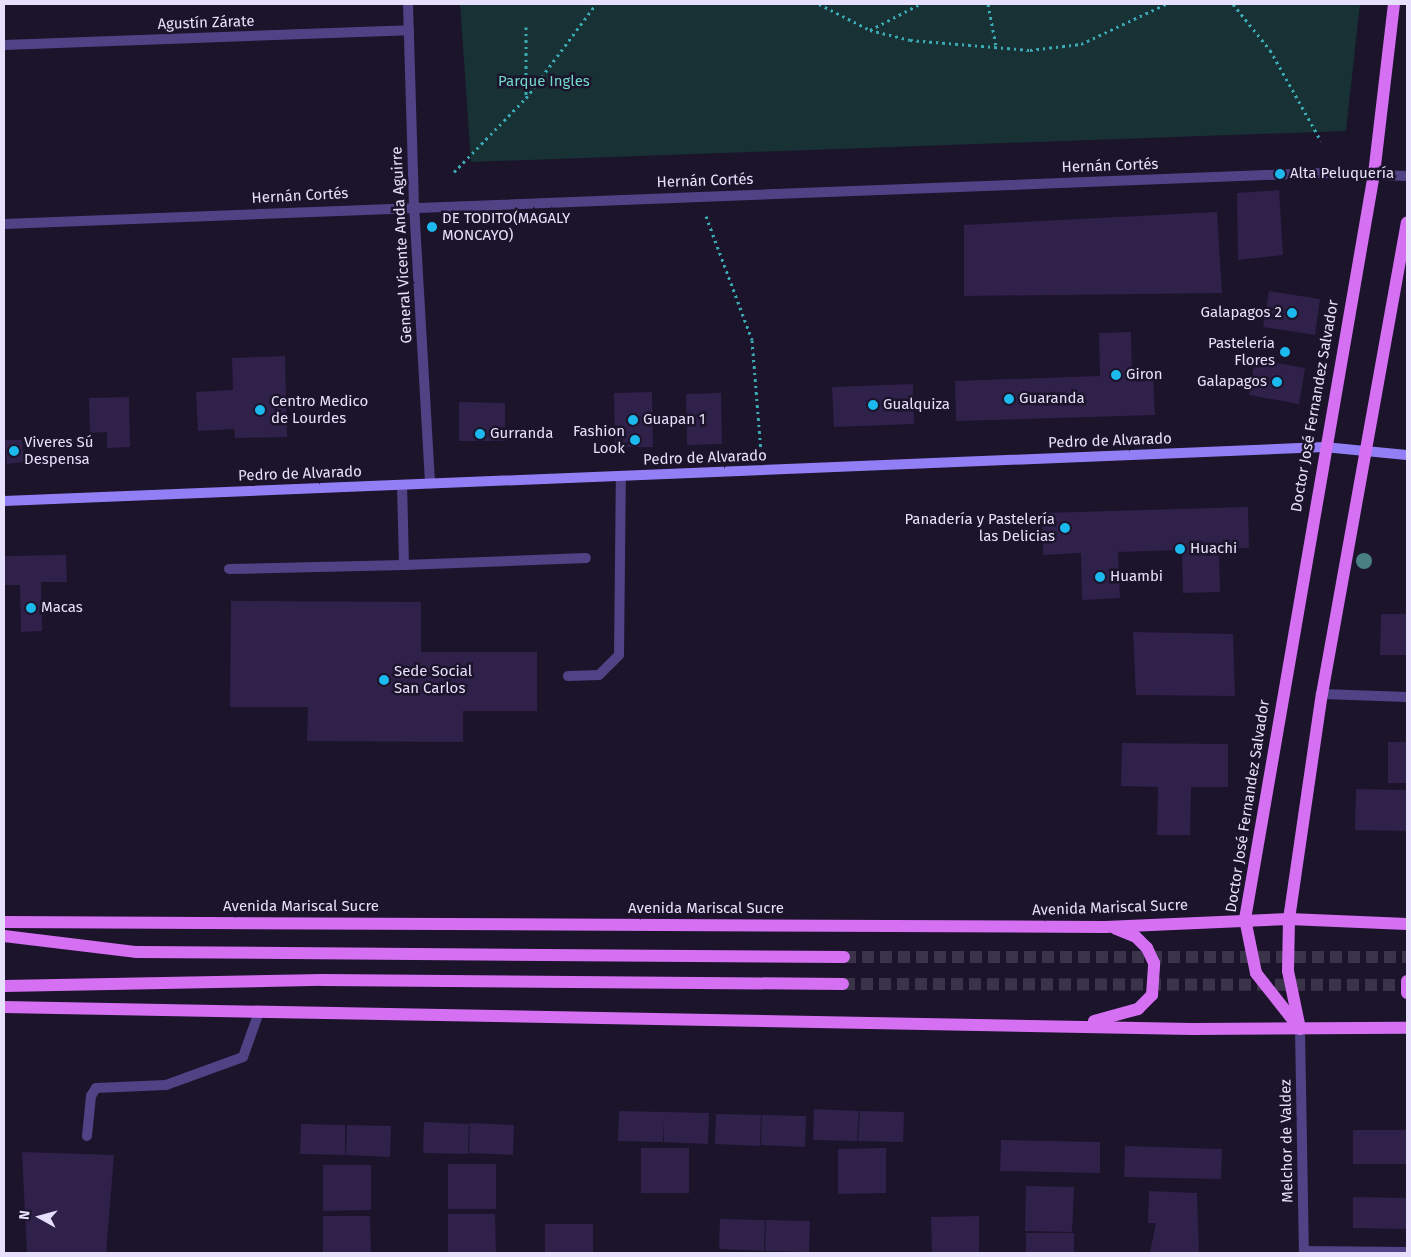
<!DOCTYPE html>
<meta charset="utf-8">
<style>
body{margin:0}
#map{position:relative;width:1411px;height:1257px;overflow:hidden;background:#1b142b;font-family:"Fira Sans",sans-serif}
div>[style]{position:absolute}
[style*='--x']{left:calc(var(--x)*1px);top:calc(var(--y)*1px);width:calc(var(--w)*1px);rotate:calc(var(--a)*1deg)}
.green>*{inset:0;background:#173134}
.building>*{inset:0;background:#2f214a}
.primary-tunnel>*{height:12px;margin-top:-6px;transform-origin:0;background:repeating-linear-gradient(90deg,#3a334a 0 12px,transparent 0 18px)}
.path>*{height:3px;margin-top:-1.5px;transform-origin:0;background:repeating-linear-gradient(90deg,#3baab5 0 2.5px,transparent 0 6.5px)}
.lane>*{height:10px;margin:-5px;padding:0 5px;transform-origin:5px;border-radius:5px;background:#4f4386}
.street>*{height:10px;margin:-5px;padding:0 5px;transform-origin:5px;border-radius:5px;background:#4f4386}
.secondary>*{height:10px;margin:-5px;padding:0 5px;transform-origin:5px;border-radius:5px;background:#937ff5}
.primary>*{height:12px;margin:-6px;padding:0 6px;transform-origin:6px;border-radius:6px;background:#d570f3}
.trees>*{width:16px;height:16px;margin:-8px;border-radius:50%;background:#4a8084}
.dots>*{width:14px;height:14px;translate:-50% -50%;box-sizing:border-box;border:2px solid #1b142b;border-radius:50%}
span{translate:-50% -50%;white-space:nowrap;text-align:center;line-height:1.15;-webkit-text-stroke:5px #1b142b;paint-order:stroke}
.street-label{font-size:15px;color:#e7e0fc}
.park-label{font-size:15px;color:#70d8cd}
.poi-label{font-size:15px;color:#e7e0fc}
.left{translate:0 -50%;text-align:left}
.right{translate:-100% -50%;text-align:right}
.frame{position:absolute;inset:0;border:5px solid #e7e0fc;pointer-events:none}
.north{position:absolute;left:15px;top:1192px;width:50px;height:50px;-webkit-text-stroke:4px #1b142b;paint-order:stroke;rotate:277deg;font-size:14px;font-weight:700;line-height:20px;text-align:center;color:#e7e0fc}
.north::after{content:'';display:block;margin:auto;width:18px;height:22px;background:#e7e0fc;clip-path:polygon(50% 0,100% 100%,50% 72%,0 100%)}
</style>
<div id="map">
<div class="green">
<i style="clip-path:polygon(460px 4px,1360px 4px,1346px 131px,471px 162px)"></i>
</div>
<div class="building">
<i style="clip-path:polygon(1279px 190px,1283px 255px,1238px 260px,1237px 193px)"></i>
<i style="clip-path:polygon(1217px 212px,1222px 293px,964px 296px,964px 225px)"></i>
<i style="clip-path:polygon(1269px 291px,1320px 299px,1315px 335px,1263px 327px)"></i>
<i style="clip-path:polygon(1131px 332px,1132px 375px,1153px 374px,1155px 415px,956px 421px,955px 381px,1100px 376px,1099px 333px)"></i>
<i style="clip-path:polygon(285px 356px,287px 437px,235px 438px,234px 429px,198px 431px,196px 392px,233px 390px,232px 358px)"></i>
<i style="clip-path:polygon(1255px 359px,1305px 368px,1299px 404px,1249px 395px)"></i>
<i style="clip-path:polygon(913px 384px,914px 424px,834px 427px,832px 387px)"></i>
<i style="clip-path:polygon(652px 392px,653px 447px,615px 447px,614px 393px)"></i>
<i style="clip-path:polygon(721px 393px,722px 444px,687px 445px,686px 394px)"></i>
<i style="clip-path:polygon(129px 397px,130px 447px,107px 448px,107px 432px,90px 433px,89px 398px)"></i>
<i style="clip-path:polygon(459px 402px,505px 403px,505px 441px,459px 441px)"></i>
<i style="clip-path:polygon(5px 440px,22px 440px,24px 462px,7px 464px)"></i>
<i style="clip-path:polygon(1248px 507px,1249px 548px,1219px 549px,1220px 592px,1183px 593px,1182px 550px,1118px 552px,1120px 598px,1082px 600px,1081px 553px,1043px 555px,1042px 513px)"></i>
<i style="clip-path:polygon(66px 555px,67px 582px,41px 582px,42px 631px,21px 632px,20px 585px,4px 585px,4px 556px)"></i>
<i style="clip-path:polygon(231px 601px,421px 602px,421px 652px,537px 652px,537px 711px,463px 711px,463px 742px,307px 741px,308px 707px,230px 707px)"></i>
<i style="clip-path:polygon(1381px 614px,1407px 614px,1407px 655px,1380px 655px)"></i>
<i style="clip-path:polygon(1133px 632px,1233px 634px,1235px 696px,1136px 695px)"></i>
<i style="clip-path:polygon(1388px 742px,1407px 742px,1407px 783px,1388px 783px)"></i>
<i style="clip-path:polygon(1122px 743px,1228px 744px,1228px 787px,1191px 787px,1190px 835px,1157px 835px,1158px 787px,1121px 786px)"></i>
<i style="clip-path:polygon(1356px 789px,1407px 790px,1407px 831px,1355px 830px)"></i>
<i style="clip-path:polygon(814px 1109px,859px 1111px,857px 1141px,813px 1140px)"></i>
<i style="clip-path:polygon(619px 1111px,709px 1113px,708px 1144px,664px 1142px,664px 1121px,663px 1142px,618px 1141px)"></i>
<i style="clip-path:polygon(860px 1111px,904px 1112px,903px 1142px,858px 1141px)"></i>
<i style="clip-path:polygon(716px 1114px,761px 1115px,760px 1146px,715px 1144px)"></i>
<i style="clip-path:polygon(762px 1115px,806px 1116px,805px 1147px,761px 1145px)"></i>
<i style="clip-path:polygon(424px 1122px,469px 1124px,468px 1154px,423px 1153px)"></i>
<i style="clip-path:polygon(470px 1123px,514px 1125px,513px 1155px,469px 1153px)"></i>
<i style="clip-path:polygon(301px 1124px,345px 1125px,345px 1155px,300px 1154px)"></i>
<i style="clip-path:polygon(347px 1125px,391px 1126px,390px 1157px,346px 1155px)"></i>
<i style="clip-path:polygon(1353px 1130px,1407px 1130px,1407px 1164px,1353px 1164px)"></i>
<i style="clip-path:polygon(1001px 1140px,1100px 1142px,1100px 1173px,1000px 1171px)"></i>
<i style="clip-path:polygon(1125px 1146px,1222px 1149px,1221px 1179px,1124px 1177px)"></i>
<i style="clip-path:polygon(641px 1148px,689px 1148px,689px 1193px,641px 1193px)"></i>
<i style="clip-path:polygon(886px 1148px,886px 1193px,838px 1194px,838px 1149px)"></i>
<i style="clip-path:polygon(22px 1152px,114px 1155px,106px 1253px,27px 1253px)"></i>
<i style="clip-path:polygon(448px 1164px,496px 1164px,496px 1209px,448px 1209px)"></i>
<i style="clip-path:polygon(323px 1165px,371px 1165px,371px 1210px,323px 1211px)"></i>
<i style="clip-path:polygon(1026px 1186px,1074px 1187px,1072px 1232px,1025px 1231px)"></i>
<i style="clip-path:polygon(1149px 1191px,1197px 1193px,1199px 1253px,1150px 1253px,1156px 1223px,1148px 1223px)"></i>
<i style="clip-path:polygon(1353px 1197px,1407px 1198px,1407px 1229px,1353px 1228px)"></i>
<i style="clip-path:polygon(448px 1214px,495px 1214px,496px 1253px,448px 1253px)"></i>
<i style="clip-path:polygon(323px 1216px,370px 1216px,371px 1253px,323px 1253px)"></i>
<i style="clip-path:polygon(979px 1216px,979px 1253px,932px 1253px,931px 1217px)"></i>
<i style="clip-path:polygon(720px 1219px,765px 1220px,764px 1251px,719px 1249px)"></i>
<i style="clip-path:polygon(766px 1220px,810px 1221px,809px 1252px,765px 1251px)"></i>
<i style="clip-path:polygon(545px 1224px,593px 1224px,593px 1253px,545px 1253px)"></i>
<i style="clip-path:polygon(1026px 1233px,1074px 1233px,1074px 1253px,1026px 1253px)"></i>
</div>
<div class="primary-tunnel">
<i style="--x:844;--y:957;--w:563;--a:0"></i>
<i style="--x:843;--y:984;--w:564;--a:0.1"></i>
</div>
<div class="path">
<i style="--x:819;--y:4;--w:57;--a:27"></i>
<i style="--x:870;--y:30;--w:41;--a:14"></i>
<i style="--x:910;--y:40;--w:120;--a:4.8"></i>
<i style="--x:1030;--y:50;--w:51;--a:-6.7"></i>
<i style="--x:1081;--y:44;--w:94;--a:-25.2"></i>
<i style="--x:988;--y:4;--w:43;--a:79.2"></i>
<i style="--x:1233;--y:4;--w:59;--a:51.2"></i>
<i style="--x:1270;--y:50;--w:104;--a:60.7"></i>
<i style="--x:526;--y:27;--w:70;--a:90"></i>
<i style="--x:870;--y:30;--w:56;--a:-27.5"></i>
<i style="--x:454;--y:172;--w:103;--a:-45.8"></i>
<i style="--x:526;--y:98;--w:117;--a:-53.3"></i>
<i style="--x:706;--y:216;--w:132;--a:69.6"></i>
<i style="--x:752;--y:340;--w:112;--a:85.4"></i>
</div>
<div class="lane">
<i style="--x:404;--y:565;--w:182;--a:-2.2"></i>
<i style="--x:229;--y:569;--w:175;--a:-1.3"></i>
<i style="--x:404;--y:565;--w:80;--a:-91.4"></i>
<i style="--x:568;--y:676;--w:31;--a:-2"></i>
<i style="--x:599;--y:675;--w:28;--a:-45"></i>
<i style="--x:619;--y:655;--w:179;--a:-89.4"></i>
<i style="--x:1322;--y:694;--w:85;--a:2"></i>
<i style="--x:87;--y:1136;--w:40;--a:-84.3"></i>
<i style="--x:91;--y:1096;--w:9;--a:-58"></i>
<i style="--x:96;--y:1088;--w:70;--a:-2.5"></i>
<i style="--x:166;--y:1085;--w:82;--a:-20"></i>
<i style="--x:243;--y:1057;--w:48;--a:-70.4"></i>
</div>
<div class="street">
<i style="--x:408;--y:4;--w:201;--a:88.3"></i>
<i style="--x:414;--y:205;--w:279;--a:86.7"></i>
<i style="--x:4;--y:45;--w:405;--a:-2.1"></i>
<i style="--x:4;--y:224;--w:1318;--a:-2.22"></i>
<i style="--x:1321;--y:173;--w:86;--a:2"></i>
<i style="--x:1300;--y:1029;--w:224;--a:89"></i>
<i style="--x:1304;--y:1251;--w:103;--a:0.6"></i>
</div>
<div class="secondary">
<i style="--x:4;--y:501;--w:1321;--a:-2.34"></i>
<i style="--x:1324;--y:447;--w:83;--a:5.5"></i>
</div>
<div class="primary">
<i style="--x:4;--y:922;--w:1101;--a:0.26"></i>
<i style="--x:1105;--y:927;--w:184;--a:-2.5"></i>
<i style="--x:1289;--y:919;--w:118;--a:2.4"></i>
<i style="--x:4;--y:936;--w:134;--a:6.9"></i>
<i style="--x:137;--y:952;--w:707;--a:0.41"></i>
<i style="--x:1407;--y:981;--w:12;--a:90"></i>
<i style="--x:4;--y:986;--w:319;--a:-1.1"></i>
<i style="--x:323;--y:980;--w:520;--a:0.44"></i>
<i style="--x:4;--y:1007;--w:1188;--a:1.06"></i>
<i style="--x:1192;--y:1029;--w:215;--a:-0.3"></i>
<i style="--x:1094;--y:1021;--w:46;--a:-15.3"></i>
<i style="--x:1138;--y:1009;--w:20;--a:-45"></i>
<i style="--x:1152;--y:995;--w:32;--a:-86"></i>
<i style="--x:1154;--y:963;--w:17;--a:-115"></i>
<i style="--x:1147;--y:948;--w:16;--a:-135"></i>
<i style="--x:1136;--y:937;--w:22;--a:-158"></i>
<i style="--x:1299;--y:1024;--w:54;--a:-101.7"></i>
<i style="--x:1288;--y:971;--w:52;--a:-88.9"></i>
<i style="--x:1289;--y:919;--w:227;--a:-81.7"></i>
<i style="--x:1322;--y:694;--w:479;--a:-79.8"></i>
<i style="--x:1300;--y:1029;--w:71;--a:-128.2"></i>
<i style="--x:1256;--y:973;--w:55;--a:-101.5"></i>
<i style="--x:1245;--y:919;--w:756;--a:-80.18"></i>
<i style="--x:1374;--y:174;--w:171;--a:-83.3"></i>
</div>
<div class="trees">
<i style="left:1364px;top:561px"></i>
</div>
<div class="dots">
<i style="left:1280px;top:174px;background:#1bb9ed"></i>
<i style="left:432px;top:227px;background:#1bb9ed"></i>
<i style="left:1292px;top:313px;background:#1bb9ed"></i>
<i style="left:1285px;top:352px;background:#1bb9ed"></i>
<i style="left:1116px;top:375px;background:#1bb9ed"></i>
<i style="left:1277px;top:382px;background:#1bb9ed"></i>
<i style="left:1009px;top:399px;background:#1bb9ed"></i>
<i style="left:873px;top:405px;background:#1bb9ed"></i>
<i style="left:260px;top:410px;background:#1bb9ed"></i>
<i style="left:633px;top:420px;background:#1bb9ed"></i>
<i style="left:480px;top:434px;background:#1bb9ed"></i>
<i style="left:635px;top:440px;background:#1bb9ed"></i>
<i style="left:14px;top:451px;background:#1bb9ed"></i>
<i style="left:1065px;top:528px;background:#1bb9ed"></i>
<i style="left:1180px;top:549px;background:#1bb9ed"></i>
<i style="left:1100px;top:577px;background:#1bb9ed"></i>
<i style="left:31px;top:608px;background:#1bb9ed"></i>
<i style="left:384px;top:680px;background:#1bb9ed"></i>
</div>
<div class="street-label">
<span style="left:206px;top:23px;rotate:-2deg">Agustín Zárate</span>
<span style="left:1110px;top:166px;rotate:-2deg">Hernán Cortés</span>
<span style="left:705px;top:181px;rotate:-2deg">Hernán Cortés</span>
<span style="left:300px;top:196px;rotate:-3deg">Hernán Cortés</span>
<span style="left:402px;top:245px;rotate:-93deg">General Vicente Anda Aguirre</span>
<span style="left:1315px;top:406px;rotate:-80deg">Doctor José Fernandez Salvador</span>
<span style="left:1110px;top:441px;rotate:-2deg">Pedro de Alvarado</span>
<span style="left:705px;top:458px;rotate:-2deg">Pedro de Alvarado</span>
<span style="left:300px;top:474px;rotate:-2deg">Pedro de Alvarado</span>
<span style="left:1248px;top:806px;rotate:-81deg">Doctor José Fernandez Salvador</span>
<span style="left:301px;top:907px">Avenida Mariscal Sucre</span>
<span style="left:1110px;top:908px;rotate:-2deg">Avenida Mariscal Sucre</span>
<span style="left:706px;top:909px">Avenida Mariscal Sucre</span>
<span style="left:1287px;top:1141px;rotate:-91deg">Melchor de Valdez</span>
</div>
<div class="park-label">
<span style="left:544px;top:82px">Parque Ingles</span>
</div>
<div class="poi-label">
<span class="left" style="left:1290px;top:174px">Alta Peluquería</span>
<span class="left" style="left:442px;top:227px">DE TODITO(MAGALY<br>MONCAYO)</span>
<span class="right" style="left:1282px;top:313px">Galapagos 2</span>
<span class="right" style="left:1275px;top:352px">Pastelería<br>Flores</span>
<span class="left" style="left:1126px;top:375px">Giron</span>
<span class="right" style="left:1267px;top:382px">Galapagos</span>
<span class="left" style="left:1019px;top:399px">Guaranda</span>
<span class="left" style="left:271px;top:410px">Centro Medico<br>de Lourdes</span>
<span class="left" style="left:883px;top:405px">Gualquiza</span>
<span class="left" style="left:643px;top:420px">Guapan 1</span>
<span class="right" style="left:625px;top:440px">Fashion<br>Look</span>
<span class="left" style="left:490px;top:434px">Gurranda</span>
<span class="left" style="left:24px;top:451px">Viveres Sú<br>Despensa</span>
<span class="right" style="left:1055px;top:528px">Panadería y Pastelería<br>las Delicias</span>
<span class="left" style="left:1190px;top:549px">Huachi</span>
<span class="left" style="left:1110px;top:577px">Huambi</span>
<span class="left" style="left:41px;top:608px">Macas</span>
<span class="left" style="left:394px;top:680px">Sede Social<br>San Carlos</span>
</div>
<div class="frame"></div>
<div class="north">N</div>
</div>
